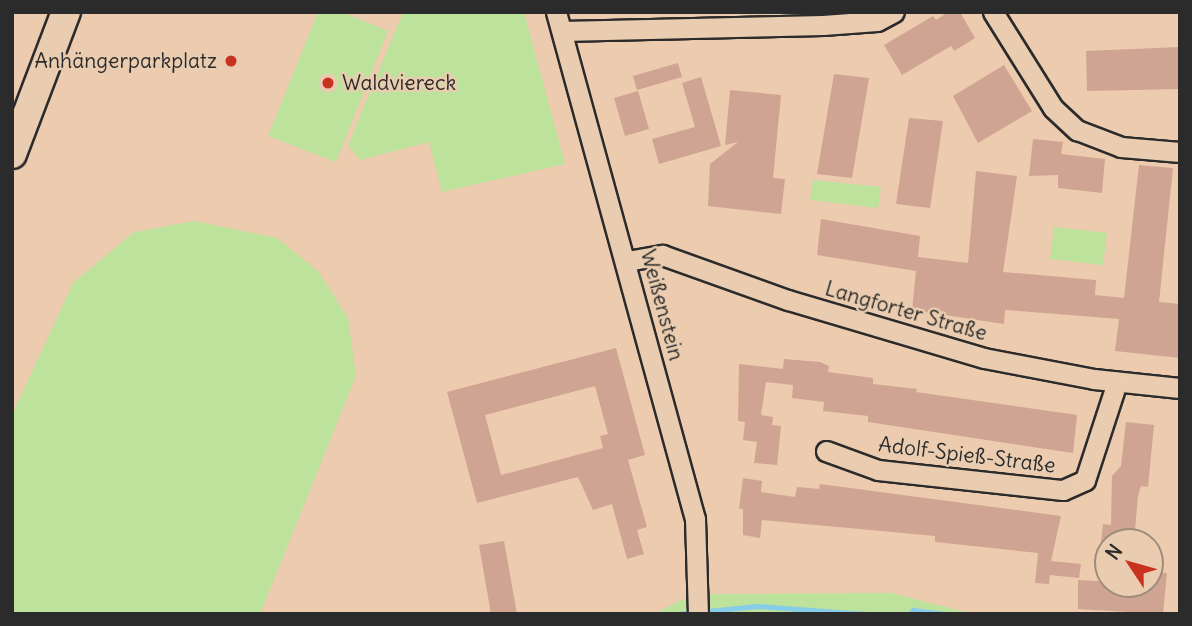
<!DOCTYPE html>
<meta charset="utf-8">
<style>
body{margin:0}
#map{position:relative;width:1192px;height:626px;overflow:hidden;background:#edcbaf;font-family:Delius,sans-serif}
div>[style]{position:absolute}
[style*='--x']{left:calc(var(--x)*1px);top:calc(var(--y)*1px);width:calc(var(--w)*1px);rotate:calc(var(--a)*1deg)}
.green>*{inset:0;background:#bde29c}
.stream>*{height:5px;margin:-2.5px;padding:0 2.5px;transform-origin:2.5px;border-radius:2.5px;background:#87cce8}
.building>*{inset:0;background:#d0a492}
.roads{filter:drop-shadow(2px 0 #2b2b2b) drop-shadow(-2px 0 #2b2b2b) drop-shadow(0 2px #2b2b2b) drop-shadow(0 -2px #2b2b2b)}
.street>*{height:19px;margin:-9.5px;padding:0 9.5px;transform-origin:9.5px;border-radius:9.5px;background:#eacdb0}
.secondary>*{height:28px;margin:-14px;padding:0 14px;transform-origin:14px;border-radius:14px;background:#eacdb0}
.dots>*{width:19px;height:19px;translate:-50% -50%;box-sizing:border-box;border:4px solid #eacdb0;border-radius:50%}
span{translate:-50% -50%;white-space:nowrap;text-align:center;line-height:1.15;-webkit-text-stroke:5px #eacdb0;paint-order:stroke}
.poi-label{font-size:21px;color:#2b2b2b}
.right{translate:-100% -50%;text-align:right}
.left{translate:0 -50%;text-align:left}
.street-label{font-size:21px;color:#2b2b2b}
.frame{position:absolute;inset:0;border:14px solid #2b2b2b;pointer-events:none}
.north{position:absolute;left:1094px;top:528px;width:70px;height:70px;box-sizing:border-box;background:#eacdb0;border:2px solid #9e8c7b;border-radius:50%;rotate:306deg;font-size:19px;font-weight:700;line-height:28px;text-align:center;color:#2b2b2b}
.north::after{content:'';display:block;margin:auto;width:24px;height:32px;background:#c8321e;clip-path:polygon(50% 0,100% 100%,50% 72%,0 100%)}
</style>
<div id="map">
<div class="green">
<i style="clip-path:polygon(318px 12px,342px 12px,388px 31px,336px 162px,268px 136px)"></i>
<i style="clip-path:polygon(403px 12px,524px 12px,565px 164px,442px 192px,429px 142px,360px 160px,348px 145px)"></i>
<i style="clip-path:polygon(813px 180px,881px 187px,878px 208px,810px 200px)"></i>
<i style="clip-path:polygon(195px 221px,277px 238px,318px 271px,348px 318px,356px 376px,260px 614px,12px 614px,12px 415px,73px 283px,134px 232px)"></i>
<i style="clip-path:polygon(1054px 227px,1107px 233px,1103px 265px,1050px 259px)"></i>
<i style="clip-path:polygon(891px 593px,973px 614px,654px 614px,681px 600px,709px 594px)"></i>
</div>
<div class="stream">
<i style="--x:677;--y:614;--w:81;--a:-5.6"></i>
<i style="--x:758;--y:606;--w:107;--a:4.3"></i>
<i style="--x:909;--y:614;--w:6;--a:-45"></i>
<i style="--x:913;--y:610;--w:32;--a:7"></i>
</div>
<div class="building">
<i style="clip-path:polygon(948px 12px,960px 12px,975px 38px,954px 51px,951px 46px,902px 75px,884px 45px,933px 16px,936px 20px)"></i>
<i style="clip-path:polygon(1179px 47px,1180px 89px,1087px 91px,1086px 51px)"></i>
<i style="clip-path:polygon(678px 63px,682px 77px,637px 90px,633px 76px)"></i>
<i style="clip-path:polygon(1004px 65px,1032px 111px,978px 143px,953px 96px)"></i>
<i style="clip-path:polygon(834px 74px,869px 78px,852px 178px,817px 174px)"></i>
<i style="clip-path:polygon(701px 77px,721px 146px,659px 164px,652px 139px,695px 127px,682px 83px)"></i>
<i style="clip-path:polygon(730px 90px,781px 95px,773px 178px,785px 179px,781px 214px,708px 206px,710px 164px,738px 142px,725px 145px)"></i>
<i style="clip-path:polygon(638px 91px,649px 129px,625px 136px,614px 98px)"></i>
<i style="clip-path:polygon(909px 118px,943px 121px,930px 208px,896px 204px)"></i>
<i style="clip-path:polygon(1033px 139px,1063px 142px,1061px 154px,1105px 159px,1102px 193px,1058px 188px,1058px 175px,1029px 176px)"></i>
<i style="clip-path:polygon(1139px 165px,1173px 168px,1159px 302px,1180px 304px,1180px 358px,1115px 351px,1119px 319px,1005px 310px,1004px 324px,912px 310px,916px 271px,817px 255px,821px 219px,920px 236px,918px 257px,968px 263px,976px 171px,1017px 176px,1003px 272px,1096px 280px,1095px 295px,1124px 298px)"></i>
<i style="clip-path:polygon(evenodd,616px 348px,645px 455px,628px 460px,647px 527px,637px 530px,644px 554px,627px 559px,612px 504px,593px 510px,578px 477px,477px 503px,447px 392px,616px 348px,595px 386px,608px 434px,600px 436px,603px 448px,501px 475px,485px 415px,595px 386px)"></i>
<i style="clip-path:polygon(784px 359px,820px 362px,829px 366px,828px 372px,873px 378px,873px 384px,917px 389px,916px 392px,1077px 415px,1073px 453px,868px 422px,868px 416px,823px 411px,824px 402px,792px 398px,793px 385px,766px 382px,761px 415px,773px 417px,772px 425px,781px 426px,777px 465px,754px 463px,757px 442px,743px 440px,745px 422px,738px 421px,739px 364px,783px 369px)"></i>
<i style="clip-path:polygon(1126px 422px,1154px 425px,1148px 487px,1141px 486px,1138px 496px,1134px 542px,1101px 542px,1103px 524px,1111px 525px,1112px 476px,1121px 466px)"></i>
<i style="clip-path:polygon(743px 478px,762px 481px,761px 492px,795px 497px,797px 487px,819px 489px,820px 484px,1061px 516px,1051px 561px,1081px 564px,1079px 578px,1050px 575px,1049px 584px,1035px 583px,1038px 553px,935px 542px,935px 536px,762px 520px,760px 538px,743px 535px,743px 509px,739px 509px)"></i>
<i style="clip-path:polygon(504px 541px,517px 614px,491px 614px,479px 545px)"></i>
<i style="clip-path:polygon(1150px 571px,1167px 573px,1163px 614px,1078px 609px,1078px 580px,1150px 584px)"></i>
</div>
<div class="roads">
<div class="street">
<i style="--x:556;--y:12;--w:526;--a:74.67"></i>
<i style="--x:695;--y:519;--w:95;--a:88.2"></i>
<i style="--x:993;--y:12;--w:113;--a:58"></i>
<i style="--x:1053;--y:108;--w:33;--a:43"></i>
<i style="--x:1077;--y:130;--w:47;--a:21.1"></i>
<i style="--x:1121;--y:147;--w:59;--a:4.8"></i>
<i style="--x:562;--y:31;--w:261;--a:-1.3"></i>
<i style="--x:823;--y:25;--w:54;--a:-4.2"></i>
<i style="--x:877;--y:21;--w:19;--a:-28"></i>
<i style="--x:627;--y:261;--w:36;--a:-10"></i>
<i style="--x:662;--y:255;--w:134;--a:19.7"></i>
<i style="--x:788;--y:300;--w:204;--a:16.5"></i>
<i style="--x:984;--y:358;--w:112;--a:10.8"></i>
<i style="--x:1094;--y:379;--w:86;--a:6"></i>
<i style="--x:826;--y:451;--w:55;--a:20.1"></i>
<i style="--x:878;--y:470;--w:186;--a:6.2"></i>
<i style="--x:1063;--y:490;--w:24;--a:-24"></i>
<i style="--x:1085;--y:480;--w:103;--a:-71.9"></i>
</div>
<div class="secondary">
<i style="--x:12;--y:154;--w:152;--a:-69.2"></i>
</div>
</div>
<div class="dots">
<i style="left:231px;top:61px;background:#c8321e"></i>
<i style="left:328px;top:83px;background:#c8321e"></i>
</div>
<div class="poi-label">
<span class="right" style="left:217px;top:61px">Anhängerparkplatz</span>
<span class="left" style="left:342px;top:83px">Waldviereck</span>
</div>
<div class="street-label">
<span style="left:662px;top:305px;rotate:75deg">Weißenstein</span>
<span style="left:906px;top:311px;rotate:16deg">Langforter Straße</span>
<span style="left:967px;top:455px;rotate:7deg">Adolf-Spieß-Straße</span>
</div>
<div class="frame"></div>
<div class="north">N</div>
</div>
